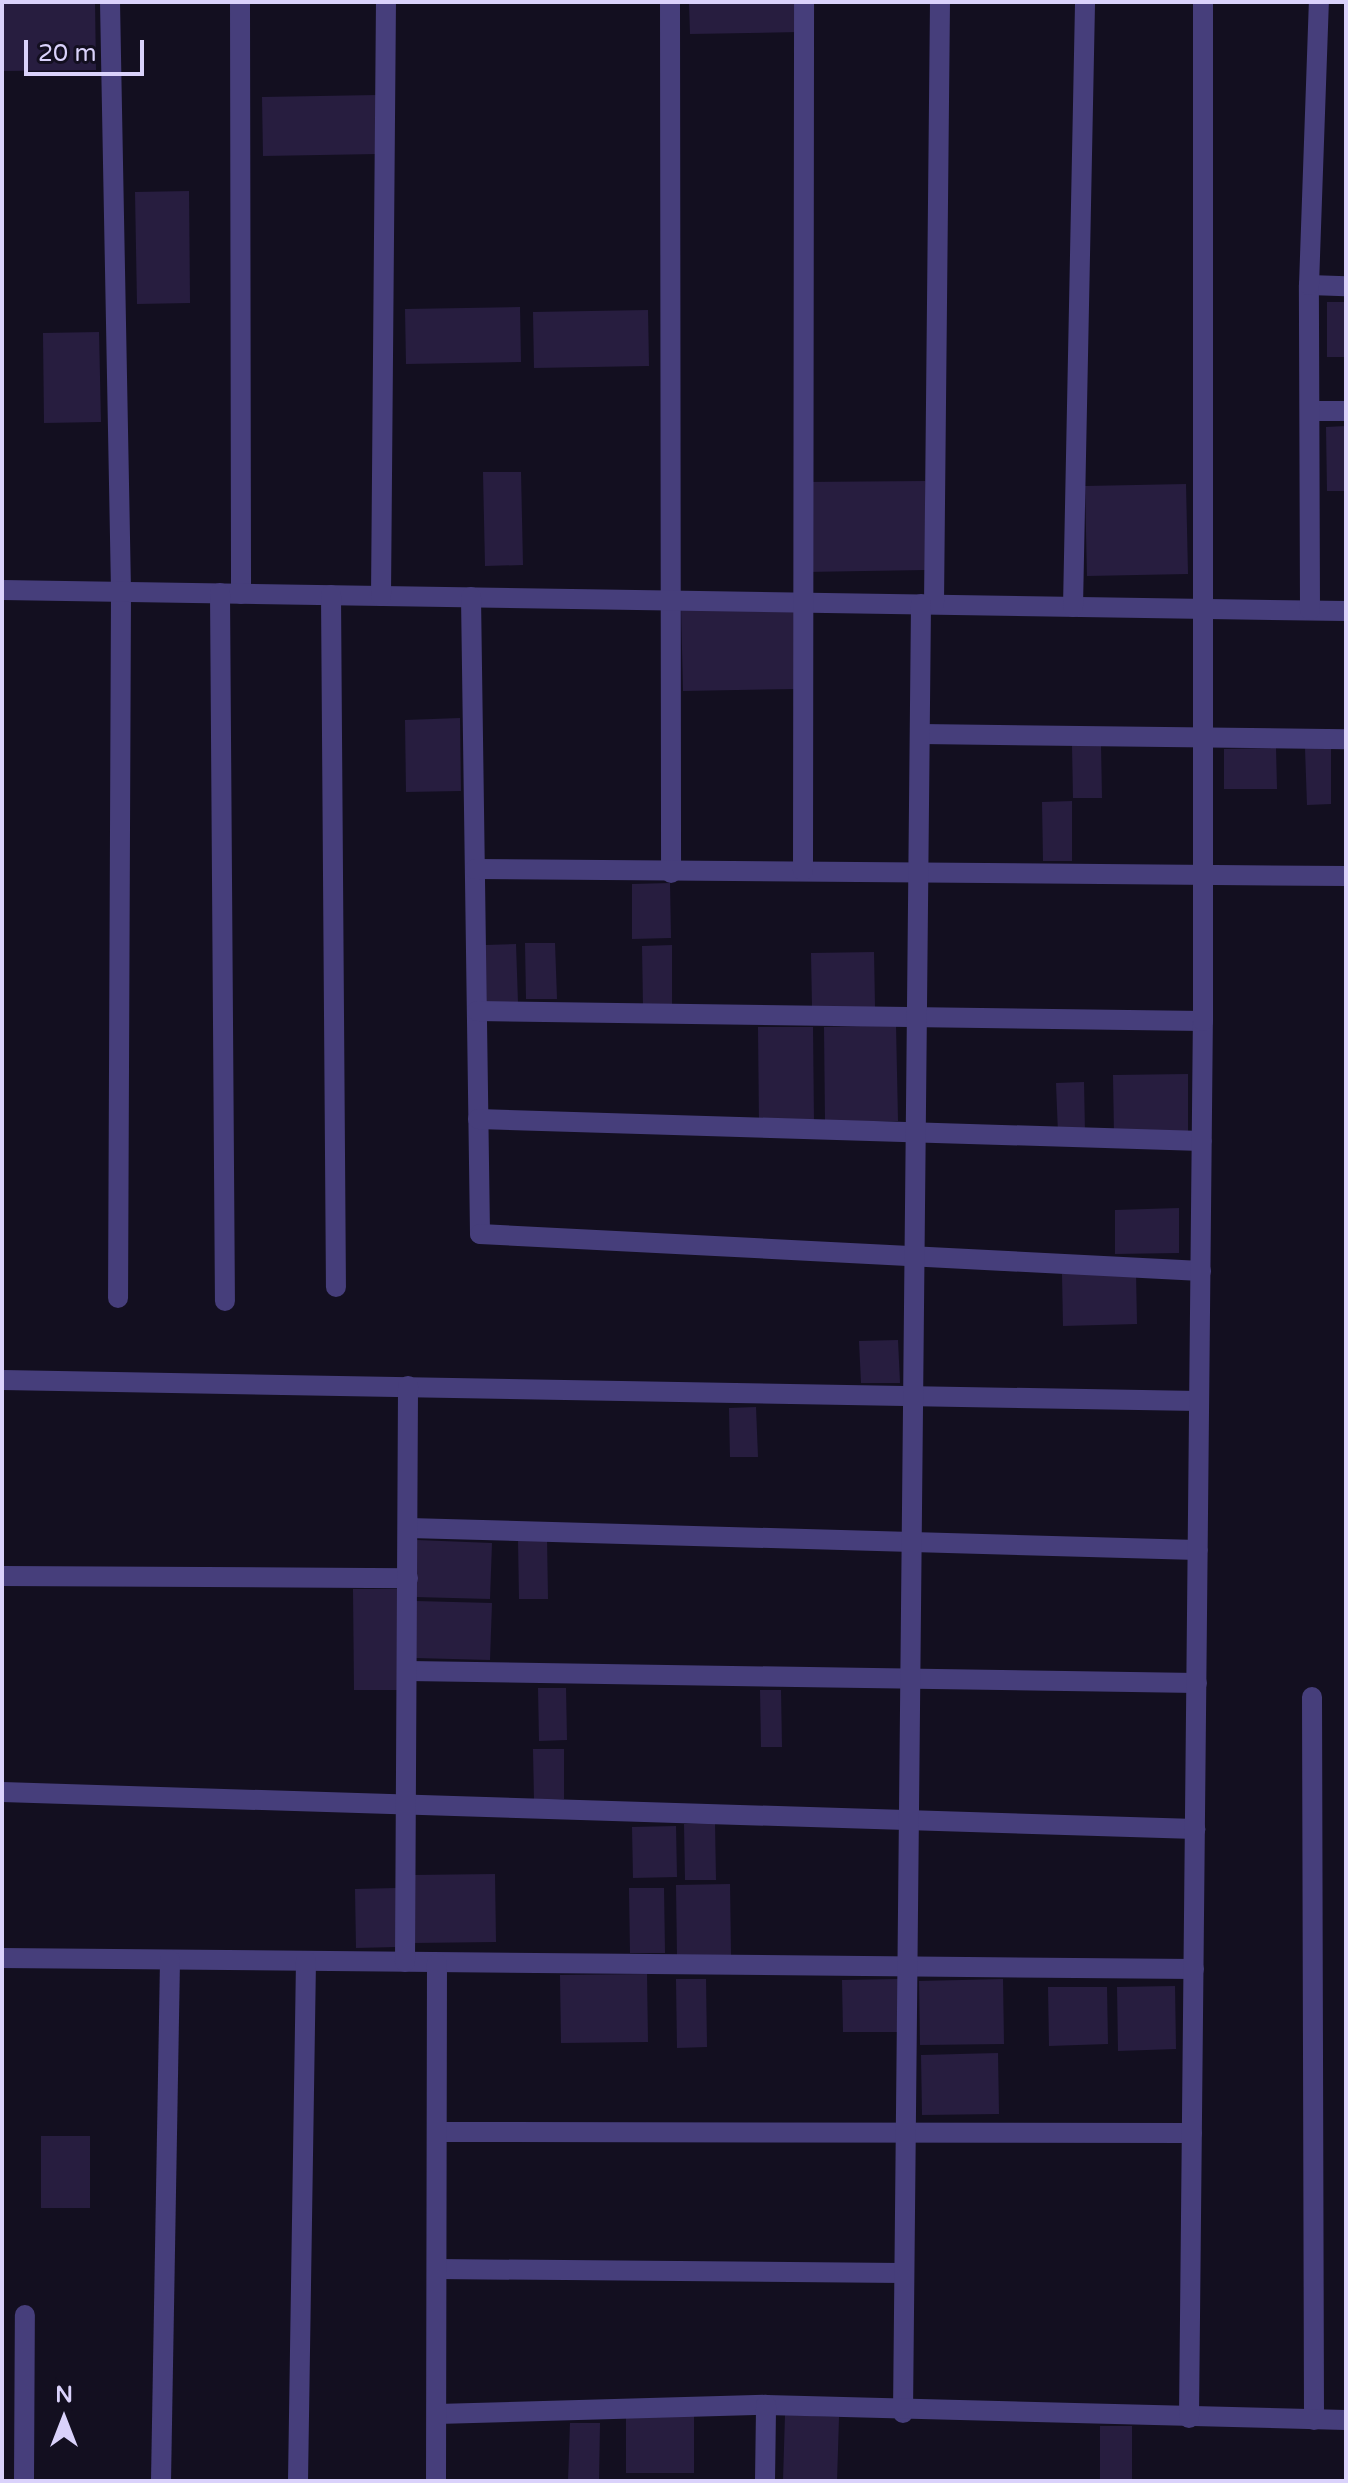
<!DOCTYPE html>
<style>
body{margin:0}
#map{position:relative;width:1348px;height:2483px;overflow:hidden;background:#130f20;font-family:"Varela Round",sans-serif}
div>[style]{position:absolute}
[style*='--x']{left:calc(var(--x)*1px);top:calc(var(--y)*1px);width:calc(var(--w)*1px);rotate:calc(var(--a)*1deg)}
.building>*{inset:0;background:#271d3f}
.street>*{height:20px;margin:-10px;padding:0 10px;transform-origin:10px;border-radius:10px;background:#463e7b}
span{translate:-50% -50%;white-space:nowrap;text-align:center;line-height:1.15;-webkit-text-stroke:6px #130f20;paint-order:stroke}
.frame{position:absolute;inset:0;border:4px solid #dad2fb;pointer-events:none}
.north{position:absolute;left:24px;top:2379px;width:80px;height:80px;-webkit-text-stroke:6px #130f20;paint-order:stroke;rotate:0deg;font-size:22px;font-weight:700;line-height:32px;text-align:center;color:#dad2fb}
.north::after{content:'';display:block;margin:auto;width:28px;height:36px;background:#dad2fb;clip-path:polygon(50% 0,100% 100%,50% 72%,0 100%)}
.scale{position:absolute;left:24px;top:40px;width:120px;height:36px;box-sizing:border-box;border:4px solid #dad2fb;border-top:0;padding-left:10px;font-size:24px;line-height:28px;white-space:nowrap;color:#dad2fb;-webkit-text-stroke:6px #130f20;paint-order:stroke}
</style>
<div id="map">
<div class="building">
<i style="clip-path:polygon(95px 2px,96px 70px,2px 71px,2px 3px)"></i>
<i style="clip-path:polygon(689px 2px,801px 2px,801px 32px,690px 34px)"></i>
<i style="clip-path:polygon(377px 95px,378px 154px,263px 156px,262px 97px)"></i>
<i style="clip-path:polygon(189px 191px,190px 303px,137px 304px,135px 192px)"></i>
<i style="clip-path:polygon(1327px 302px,1346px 302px,1346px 357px,1327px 357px)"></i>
<i style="clip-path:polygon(520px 307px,521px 362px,406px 364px,405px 309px)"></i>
<i style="clip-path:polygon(648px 310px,649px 366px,534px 368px,533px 312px)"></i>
<i style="clip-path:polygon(99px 332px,101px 422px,44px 423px,43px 333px)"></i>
<i style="clip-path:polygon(1346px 426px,1346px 491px,1327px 491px,1326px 427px)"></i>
<i style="clip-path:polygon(483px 472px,521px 472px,523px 565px,485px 566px)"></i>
<i style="clip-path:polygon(925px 481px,926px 570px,805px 572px,804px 482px)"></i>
<i style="clip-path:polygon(1186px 484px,1188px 574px,1087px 576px,1085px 486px)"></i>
<i style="clip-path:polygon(794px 606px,796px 689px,683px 691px,681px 608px)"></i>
<i style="clip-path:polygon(460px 718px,461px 791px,406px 792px,405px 720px)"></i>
<i style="clip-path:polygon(1072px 745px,1101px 745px,1102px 798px,1073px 798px)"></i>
<i style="clip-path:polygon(1276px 748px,1277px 789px,1224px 789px,1224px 749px)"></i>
<i style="clip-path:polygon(1305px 748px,1331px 748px,1331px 804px,1307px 805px)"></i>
<i style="clip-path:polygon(1072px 801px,1072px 861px,1043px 861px,1042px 802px)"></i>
<i style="clip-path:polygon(670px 883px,671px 938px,632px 939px,632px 884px)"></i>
<i style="clip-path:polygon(525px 943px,555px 943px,557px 999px,526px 999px)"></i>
<i style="clip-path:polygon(516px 944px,518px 1003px,486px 1003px,485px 945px)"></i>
<i style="clip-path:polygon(672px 945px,672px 1006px,643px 1007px,642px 946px)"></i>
<i style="clip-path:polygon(874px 952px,875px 1007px,812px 1007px,811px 953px)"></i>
<i style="clip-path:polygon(896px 1025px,898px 1121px,825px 1121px,824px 1027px)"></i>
<i style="clip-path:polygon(758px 1027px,813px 1027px,814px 1123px,759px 1124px)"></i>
<i style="clip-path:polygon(1188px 1074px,1188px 1133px,1114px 1135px,1113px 1075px)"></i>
<i style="clip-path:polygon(1084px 1082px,1085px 1133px,1058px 1134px,1056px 1083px)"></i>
<i style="clip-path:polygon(1179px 1208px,1179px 1253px,1115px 1254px,1115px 1210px)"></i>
<i style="clip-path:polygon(1136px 1273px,1137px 1324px,1063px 1326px,1062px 1274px)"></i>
<i style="clip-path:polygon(898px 1340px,900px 1383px,861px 1383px,859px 1341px)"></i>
<i style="clip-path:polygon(756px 1407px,758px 1457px,730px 1457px,729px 1408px)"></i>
<i style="clip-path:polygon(547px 1538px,548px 1599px,519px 1599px,518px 1539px)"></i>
<i style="clip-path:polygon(417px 1540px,492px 1543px,490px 1599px,415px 1597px)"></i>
<i style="clip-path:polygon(353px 1589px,402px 1589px,402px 1690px,354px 1690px)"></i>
<i style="clip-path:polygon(416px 1601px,492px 1603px,490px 1660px,415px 1658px)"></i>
<i style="clip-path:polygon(538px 1688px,566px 1688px,567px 1740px,539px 1741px)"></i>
<i style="clip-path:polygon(760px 1690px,781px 1690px,782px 1747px,761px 1747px)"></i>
<i style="clip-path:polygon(533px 1749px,564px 1749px,564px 1799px,534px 1800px)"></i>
<i style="clip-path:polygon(715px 1823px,716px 1880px,685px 1880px,684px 1824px)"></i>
<i style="clip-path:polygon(676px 1826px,677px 1877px,633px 1878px,632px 1827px)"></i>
<i style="clip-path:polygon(495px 1874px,496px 1942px,413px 1943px,412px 1875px)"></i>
<i style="clip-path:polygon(730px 1884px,731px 1955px,677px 1956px,676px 1885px)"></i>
<i style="clip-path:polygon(396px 1888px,396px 1947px,356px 1948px,355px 1889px)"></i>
<i style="clip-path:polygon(629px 1888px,664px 1888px,665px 1953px,630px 1953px)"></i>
<i style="clip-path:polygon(647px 1974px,648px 2042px,561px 2043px,560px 1975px)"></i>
<i style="clip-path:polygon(676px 1979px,706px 1979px,707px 2047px,677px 2048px)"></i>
<i style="clip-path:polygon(898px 1979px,898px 2032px,843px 2032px,842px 1980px)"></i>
<i style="clip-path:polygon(1003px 1979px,1004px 2044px,920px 2045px,919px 1981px)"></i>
<i style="clip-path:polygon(1175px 1986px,1176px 2049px,1118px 2051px,1117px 1987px)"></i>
<i style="clip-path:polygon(1048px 1987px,1107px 1987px,1108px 2044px,1049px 2046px)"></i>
<i style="clip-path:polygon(998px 2053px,999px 2114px,922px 2115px,921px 2055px)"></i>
<i style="clip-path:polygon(41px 2136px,90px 2136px,90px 2208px,41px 2208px)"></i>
<i style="clip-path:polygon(626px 2413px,694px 2413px,694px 2473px,626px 2473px)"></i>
<i style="clip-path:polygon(785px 2415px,839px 2417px,837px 2481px,783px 2481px)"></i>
<i style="clip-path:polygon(570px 2423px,600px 2423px,599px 2481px,568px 2481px)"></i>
<i style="clip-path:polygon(1100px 2426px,1132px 2426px,1132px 2481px,1100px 2481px)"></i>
</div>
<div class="street">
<i style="--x:110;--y:2;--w:590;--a:88.93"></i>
<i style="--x:121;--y:592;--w:706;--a:90.24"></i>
<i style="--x:240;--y:2;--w:592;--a:89.9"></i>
<i style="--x:670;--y:2;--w:871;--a:89.93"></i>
<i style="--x:1309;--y:285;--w:37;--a:2"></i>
<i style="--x:1310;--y:411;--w:36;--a:0"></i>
<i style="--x:2;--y:590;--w:1344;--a:0.9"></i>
<i style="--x:220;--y:593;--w:708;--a:89.6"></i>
<i style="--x:331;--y:595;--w:692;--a:89.59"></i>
<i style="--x:381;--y:596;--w:594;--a:-89.52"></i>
<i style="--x:471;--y:597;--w:637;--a:89.19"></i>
<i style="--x:480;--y:1234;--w:722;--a:2.94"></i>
<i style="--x:934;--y:604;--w:602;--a:-89.43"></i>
<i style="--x:1073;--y:607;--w:605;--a:-88.86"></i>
<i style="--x:1310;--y:610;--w:325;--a:-90.2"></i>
<i style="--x:1309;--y:285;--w:283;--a:-88"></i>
<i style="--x:921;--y:734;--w:425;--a:0.7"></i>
<i style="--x:475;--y:869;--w:871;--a:0.46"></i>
<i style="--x:803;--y:871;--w:869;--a:-89.93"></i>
<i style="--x:477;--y:1011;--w:726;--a:0.79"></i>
<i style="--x:478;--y:1119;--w:724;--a:1.74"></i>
<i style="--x:2;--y:1380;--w:1197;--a:1.01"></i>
<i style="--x:409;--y:1528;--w:789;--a:1.6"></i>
<i style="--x:2;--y:1576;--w:406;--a:0.3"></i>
<i style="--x:408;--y:1671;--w:789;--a:0.87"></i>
<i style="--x:1312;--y:1697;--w:723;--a:89.84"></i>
<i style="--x:2;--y:1792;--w:1194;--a:1.78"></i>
<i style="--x:2;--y:1958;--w:1192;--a:0.53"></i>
<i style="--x:405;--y:1962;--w:576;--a:-89.7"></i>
<i style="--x:437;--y:2132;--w:755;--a:0.08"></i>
<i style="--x:437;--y:2269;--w:466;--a:0.5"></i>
<i style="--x:903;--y:2413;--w:1809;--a:-89.43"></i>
<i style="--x:437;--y:2414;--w:329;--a:-1.6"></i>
<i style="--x:766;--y:2405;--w:580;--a:1.48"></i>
<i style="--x:1189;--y:2418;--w:1397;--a:-89.43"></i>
<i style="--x:1203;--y:1021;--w:1019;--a:-90"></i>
<i style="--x:24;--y:2481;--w:166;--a:-89.7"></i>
<i style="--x:161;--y:2481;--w:521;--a:-89.01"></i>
<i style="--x:298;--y:2481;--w:520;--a:-89.12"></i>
<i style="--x:436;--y:2481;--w:518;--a:-89.89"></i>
<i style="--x:765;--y:2481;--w:76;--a:-89.2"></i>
</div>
<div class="frame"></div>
<div class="north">N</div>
<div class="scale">20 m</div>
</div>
